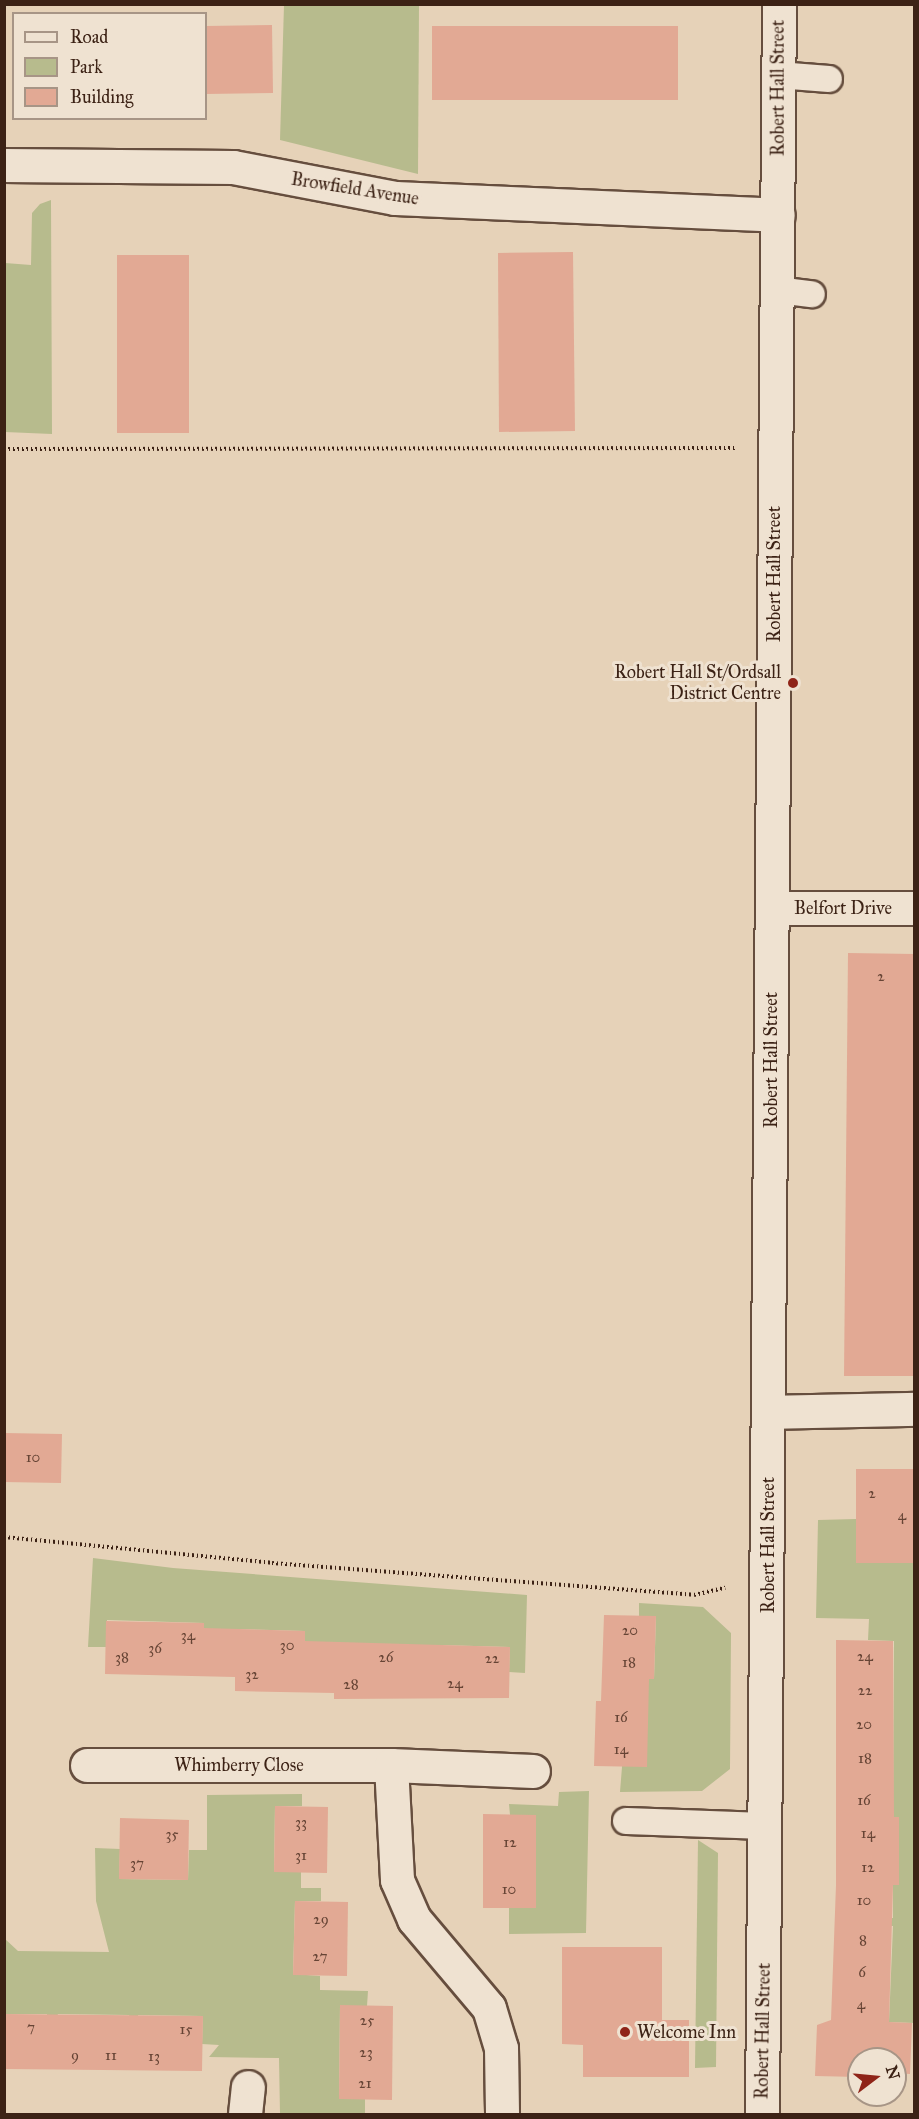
<!DOCTYPE html>
<style>
body{margin:0}
#map{position:relative;width:919px;height:2119px;overflow:hidden;background:#e6d2b8;font-family:"IM FELL Great Primer",serif}
div>[style]{position:absolute}
[style*='--x']{left:calc(var(--x)*1px);top:calc(var(--y)*1px);width:calc(var(--w)*1px);rotate:calc(var(--a)*1deg)}
.green>*{inset:0;background:#b7bb8d}
.building>*{inset:0;background:#e2a994}
.path>*{height:4px;margin-top:-2px;transform-origin:0;background:repeating-linear-gradient(90deg,#3c2215 0 1.5px,transparent 0 4.5px)}
.roads{filter:drop-shadow(2px 0 #664e3e) drop-shadow(-2px 0 #664e3e) drop-shadow(0 2px #664e3e) drop-shadow(0 -2px #664e3e)}
.service>*{height:26px;margin:-13px;padding:0 13px;transform-origin:13px;border-radius:13px;background:#efe2d1}
.minor>*{height:33px;margin:-16.5px;padding:0 16.5px;transform-origin:16.5px;border-radius:16.5px;background:#efe2d1}
.tertiary>*{height:33px;margin:-16.5px;padding:0 16.5px;transform-origin:16.5px;border-radius:16.5px;background:#efe2d1}
.dots>*{width:16px;height:16px;translate:-50% -50%;box-sizing:border-box;border:3px solid #efe2d1;border-radius:50%}
span{translate:-50% -50%;white-space:nowrap;text-align:center;line-height:1.15;-webkit-text-stroke:6px #efe2d1;paint-order:stroke}
.number-label{font-size:15px;color:#664435}
.number-label span{-webkit-text-stroke-width:0}
.street-label{font-size:18px;color:#3c2215}
.poi-label{font-size:18px;color:#3c2215}
.right{translate:-100% -50%;text-align:right}
.left{translate:0 -50%;text-align:left}
.frame{position:absolute;inset:0;border:6px solid #3c2215;pointer-events:none}
.legend{position:absolute;left:12px;top:12px;width:195px;height:108px;box-sizing:border-box;background:#efe2d1;border:2px solid #a79586;margin:0;padding:8px 10px;list-style:none;font-size:18px;color:#3c2215}
.legend li{display:flex;align-items:center;gap:12px;height:30px}
.legend b{width:30px;border:2px solid #a79586}
.north{position:absolute;left:847px;top:2047px;width:60px;height:60px;box-sizing:border-box;background:#efe2d1;border:2px solid #a79586;border-radius:50%;rotate:74deg;font-size:16px;font-weight:700;line-height:24px;text-align:center;color:#3c2215}
.north::after{content:'';display:block;margin:auto;width:21px;height:27px;background:#8f2418;clip-path:polygon(50% 0,100% 100%,50% 72%,0 100%)}
</style>
<div id="map">
<div class="green">
<i style="clip-path:polygon(284px 5px,419px 5px,418px 174px,280px 140px)"></i>
<i style="clip-path:polygon(51px 200px,52px 434px,5px 432px,5px 263px,31px 265px,32px 213px,40px 204px)"></i>
<i style="clip-path:polygon(856px 1519px,856px 1563px,914px 1563px,914px 2023px,889px 2022px,893px 1926px,870px 1925px,870px 1918px,893px 1918px,893px 1885px,899px 1885px,899px 1818px,893px 1817px,894px 1641px,868px 1640px,869px 1619px,816px 1618px,818px 1520px)"></i>
<i style="clip-path:polygon(93px 1558px,173px 1568px,527px 1595px,525px 1673px,509px 1672px,510px 1647px,439px 1645px,304px 1662px,305px 1631px,236px 1629px,204px 1649px,204px 1623px,107px 1620px,106px 1647px,88px 1647px)"></i>
<i style="clip-path:polygon(639px 1603px,703px 1607px,731px 1633px,730px 1769px,702px 1791px,620px 1792px,629px 1679px,654px 1679px,656px 1616px,639px 1616px)"></i>
<i style="clip-path:polygon(589px 1791px,586px 1933px,509px 1934px,509px 1908px,536px 1908px,536px 1816px,510px 1815px,509px 1804px,558px 1806px,559px 1792px)"></i>
<i style="clip-path:polygon(302px 1794px,302px 1806px,275px 1806px,274px 1872px,301px 1872px,301px 1888px,321px 1888px,321px 1901px,295px 1901px,293px 1974px,320px 1976px,320px 1990px,368px 1991px,367px 2006px,340px 2006px,339px 2098px,365px 2099px,365px 2114px,280px 2114px,279px 2058px,209px 2057px,219px 2045px,202px 2044px,203px 2016px,138px 2015px,138px 2043px,129px 2015px,58px 2014px,47px 2042px,47px 2014px,5px 2014px,4px 1938px,18px 1951px,109px 1952px,96px 1901px,95px 1848px,120px 1849px,119px 1879px,188px 1880px,189px 1850px,207px 1850px,207px 1795px)"></i>
<i style="clip-path:polygon(698px 1840px,718px 1853px,716px 2067px,695px 2068px)"></i>
</div>
<div class="building">
<i style="clip-path:polygon(272px 25px,273px 93px,206px 94px,206px 26px)"></i>
<i style="clip-path:polygon(432px 26px,678px 26px,678px 100px,432px 100px)"></i>
<i style="clip-path:polygon(573px 252px,575px 431px,499px 432px,498px 253px)"></i>
<i style="clip-path:polygon(117px 255px,189px 255px,189px 433px,117px 433px)"></i>
<i style="clip-path:polygon(848px 953px,915px 954px,915px 1376px,844px 1376px)"></i>
<i style="clip-path:polygon(4px 1433px,62px 1434px,61px 1483px,4px 1482px)"></i>
<i style="clip-path:polygon(856px 1469px,915px 1469px,915px 1563px,856px 1563px)"></i>
<i style="clip-path:polygon(604px 1615px,656px 1616px,654px 1679px,649px 1679px,647px 1767px,594px 1766px,596px 1701px,601px 1701px)"></i>
<i style="clip-path:polygon(106px 1621px,204px 1623px,204px 1628px,305px 1631px,305px 1641px,510px 1647px,509px 1698px,334px 1699px,334px 1693px,235px 1691px,235px 1677px,105px 1674px)"></i>
<i style="clip-path:polygon(836px 1640px,893px 1641px,894px 1817px,899px 1817px,899px 1885px,893px 1885px,889px 2022px,912px 2023px,910px 2074px,895px 2073px,895px 2059px,859px 2059px,859px 2077px,815px 2076px,817px 2025px,831px 2020px,836px 1885px)"></i>
<i style="clip-path:polygon(275px 1806px,328px 1807px,327px 1873px,274px 1872px)"></i>
<i style="clip-path:polygon(483px 1814px,536px 1815px,536px 1908px,483px 1908px)"></i>
<i style="clip-path:polygon(120px 1818px,189px 1820px,188px 1880px,119px 1879px)"></i>
<i style="clip-path:polygon(295px 1901px,348px 1902px,347px 1976px,293px 1975px)"></i>
<i style="clip-path:polygon(562px 1947px,662px 1947px,662px 2020px,689px 2020px,689px 2077px,583px 2077px,583px 2045px,562px 2044px)"></i>
<i style="clip-path:polygon(340px 2005px,393px 2006px,392px 2100px,339px 2099px)"></i>
<i style="clip-path:polygon(4px 2014px,203px 2016px,202px 2071px,4px 2069px)"></i>
</div>
<div class="path">
<i style="--x:4;--y:449;--w:732;--a:-0.08"></i>
<i style="--x:4;--y:1537;--w:269;--a:5.5"></i>
<i style="--x:272;--y:1563;--w:423;--a:4.3"></i>
<i style="--x:694;--y:1595;--w:32;--a:-13"></i>
</div>
<div class="roads">
<div class="service">
<i style="--x:778;--y:75;--w:51;--a:4.5"></i>
<i style="--x:777;--y:290;--w:35;--a:7"></i>
<i style="--x:626;--y:1821;--w:139;--a:2.1"></i>
</div>
<div class="minor">
<i style="--x:4;--y:165;--w:229;--a:0.5"></i>
<i style="--x:233;--y:167;--w:165;--a:10.8"></i>
<i style="--x:395;--y:198;--w:383;--a:2.5"></i>
<i style="--x:772;--y:908;--w:142;--a:0"></i>
<i style="--x:769;--y:1412;--w:145;--a:-1.2"></i>
<i style="--x:87;--y:1765;--w:304;--a:0"></i>
<i style="--x:391;--y:1765;--w:142;--a:2.4"></i>
<i style="--x:391;--y:1765;--w:115;--a:87"></i>
<i style="--x:397;--y:1880;--w:43;--a:66.4"></i>
<i style="--x:414;--y:1919;--w:116;--a:49.9"></i>
<i style="--x:489;--y:2008;--w:42;--a:73.3"></i>
<i style="--x:501;--y:2048;--w:66;--a:89.1"></i>
<i style="--x:245;--y:2114;--w:27;--a:-84"></i>
</div>
<div class="tertiary">
<i style="--x:762;--y:2114;--w:2110;--a:-89.54"></i>
</div>
</div>
<div class="dots">
<i style="left:793px;top:683px;background:#8f2418"></i>
<i style="left:625px;top:2032px;background:#8f2418"></i>
</div>
<div class="number-label">
<span style="left:881px;top:977px">2</span>
<span style="left:33px;top:1458px">10</span>
<span style="left:872px;top:1494px">2</span>
<span style="left:902px;top:1516px">4</span>
<span style="left:630px;top:1631px">20</span>
<span style="left:188px;top:1636px">34</span>
<span style="left:287px;top:1646px">30</span>
<span style="left:155px;top:1649px">36</span>
<span style="left:865px;top:1657px">24</span>
<span style="left:122px;top:1658px">38</span>
<span style="left:386px;top:1658px">26</span>
<span style="left:492px;top:1659px">22</span>
<span style="left:629px;top:1663px">18</span>
<span style="left:252px;top:1675px">32</span>
<span style="left:455px;top:1684px">24</span>
<span style="left:351px;top:1685px">28</span>
<span style="left:865px;top:1691px">22</span>
<span style="left:621px;top:1718px">16</span>
<span style="left:864px;top:1725px">20</span>
<span style="left:621px;top:1750px">14</span>
<span style="left:865px;top:1759px">18</span>
<span style="left:864px;top:1801px">16</span>
<span style="left:301px;top:1823px">33</span>
<span style="left:868px;top:1834px">14</span>
<span style="left:172px;top:1835px">35</span>
<span style="left:510px;top:1843px">12</span>
<span style="left:301px;top:1856px">31</span>
<span style="left:137px;top:1864px">37</span>
<span style="left:868px;top:1868px">12</span>
<span style="left:509px;top:1890px">10</span>
<span style="left:864px;top:1901px">10</span>
<span style="left:321px;top:1920px">29</span>
<span style="left:863px;top:1941px">8</span>
<span style="left:320px;top:1957px">27</span>
<span style="left:862px;top:1973px">6</span>
<span style="left:861px;top:2005px">4</span>
<span style="left:367px;top:2021px">25</span>
<span style="left:31px;top:2028px">7</span>
<span style="left:186px;top:2030px">15</span>
<span style="left:366px;top:2053px">23</span>
<span style="left:75px;top:2056px">9</span>
<span style="left:111px;top:2056px">11</span>
<span style="left:154px;top:2057px">13</span>
<span style="left:365px;top:2084px">21</span>
</div>
<div class="street-label">
<span style="left:778px;top:88px;rotate:-90deg">Robert Hall Street</span>
<span style="left:355px;top:189px;rotate:9deg">Browfield Avenue</span>
<span style="left:774px;top:574px;rotate:-90deg">Robert Hall Street</span>
<span style="left:843px;top:908px">Belfort Drive</span>
<span style="left:771px;top:1060px;rotate:-90deg">Robert Hall Street</span>
<span style="left:768px;top:1545px;rotate:-90deg">Robert Hall Street</span>
<span style="left:239px;top:1765px">Whimberry Close</span>
<span style="left:763px;top:2031px;rotate:-89deg">Robert Hall Street</span>
</div>
<div class="poi-label">
<span class="right" style="left:781px;top:683px">Robert Hall St/Ordsall<br>District Centre</span>
<span class="left" style="left:637px;top:2032px">Welcome Inn</span>
</div>
<div class="frame"></div>
<ul class="legend">
<li><b style="height:8px;background:#efe2d1"></b>Road</li>
<li><b style="height:16px;background:#b7bb8d"></b>Park</li>
<li><b style="height:16px;background:#e2a994"></b>Building</li>
</ul>
<div class="north">N</div>
</div>
